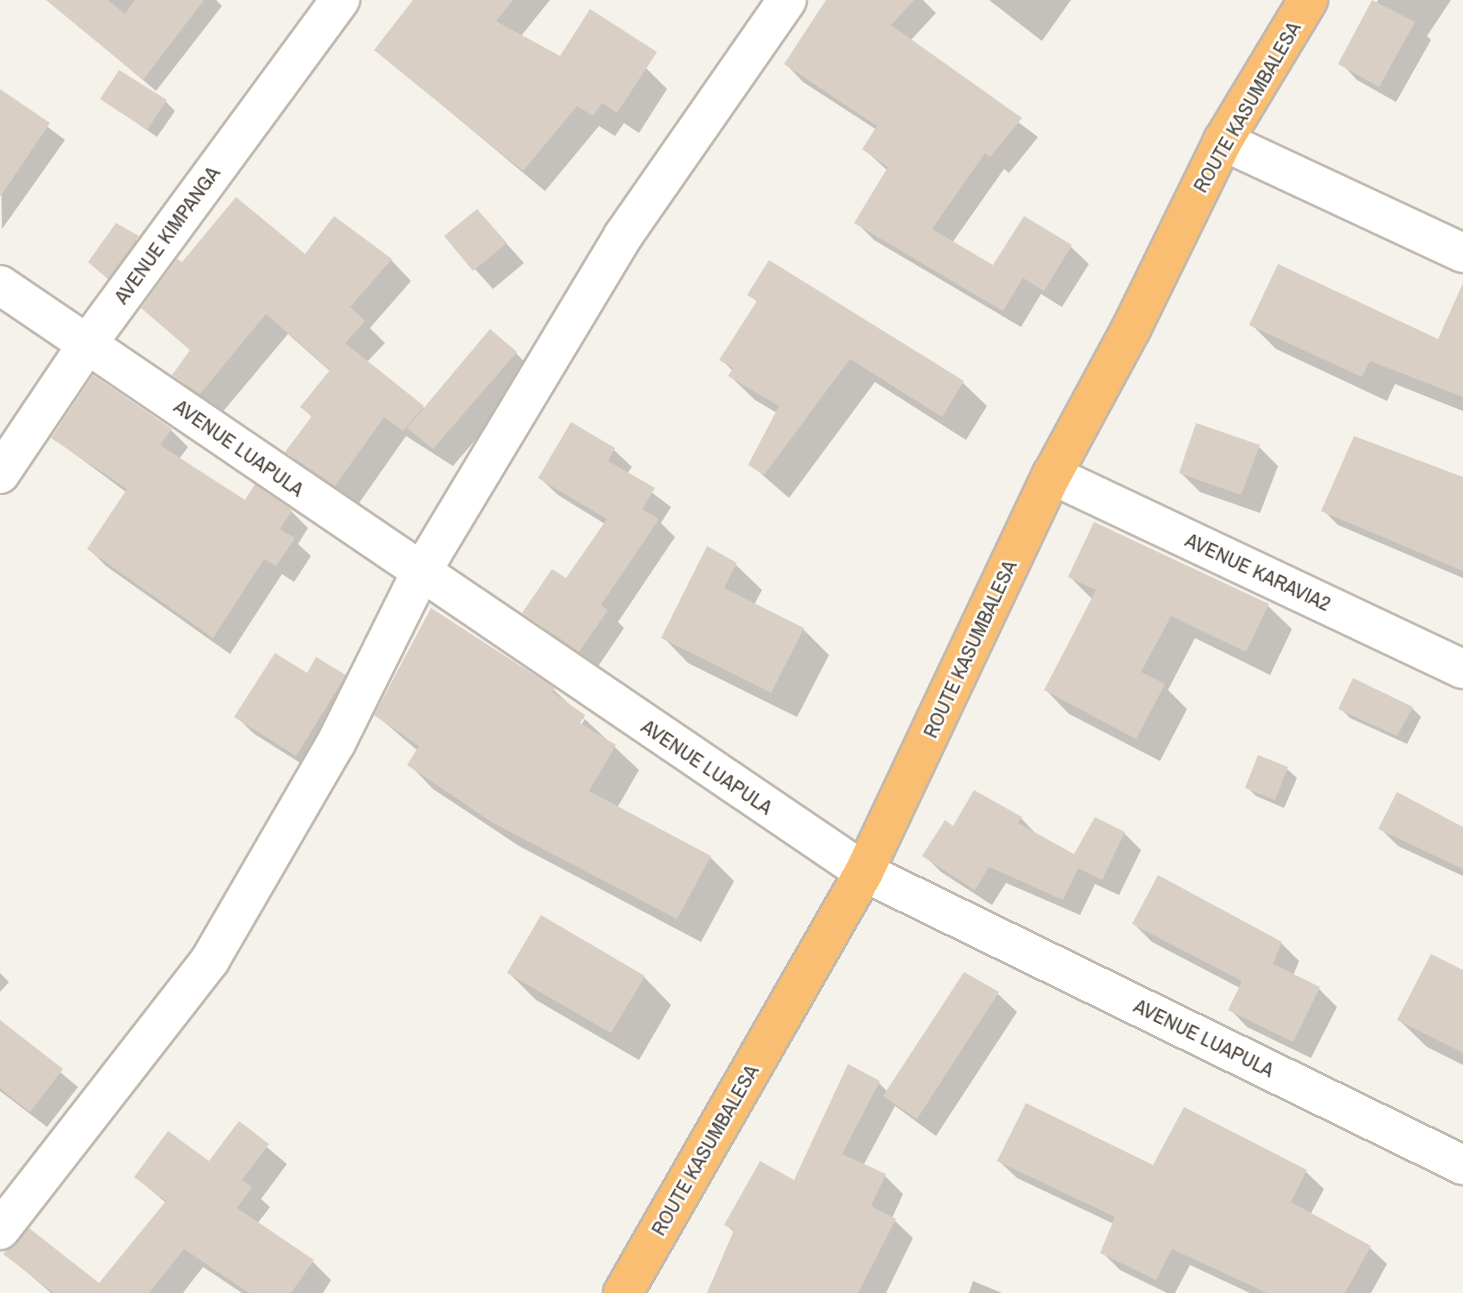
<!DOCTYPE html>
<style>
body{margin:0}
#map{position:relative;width:1463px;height:1293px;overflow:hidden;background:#f5f2ec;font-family:"Archivo Narrow",sans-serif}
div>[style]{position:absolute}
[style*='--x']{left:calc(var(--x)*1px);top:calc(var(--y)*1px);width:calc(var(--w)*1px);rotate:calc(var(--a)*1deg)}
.shadow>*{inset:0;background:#0003}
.building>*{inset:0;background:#dacfc5}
.roads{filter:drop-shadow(2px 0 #c1b8ae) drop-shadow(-2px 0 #c1b8ae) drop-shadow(0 2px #c1b8ae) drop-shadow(0 -2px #c1b8ae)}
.minor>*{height:38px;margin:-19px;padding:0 19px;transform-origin:19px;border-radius:19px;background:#fff}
.highway>*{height:38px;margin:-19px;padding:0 19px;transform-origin:19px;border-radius:19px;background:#fabe73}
span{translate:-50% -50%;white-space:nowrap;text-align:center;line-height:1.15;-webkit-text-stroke:5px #fff;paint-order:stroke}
.street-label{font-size:21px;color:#4a4239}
</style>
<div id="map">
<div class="shadow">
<i style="clip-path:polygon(74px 0,216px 0,222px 6px,156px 91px,64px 13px)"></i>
<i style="clip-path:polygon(415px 0,550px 0,521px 36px,561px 58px,646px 68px,667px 89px,639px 133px,624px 123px,615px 136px,599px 126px,545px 191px,376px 50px)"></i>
<i style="clip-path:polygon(829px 0,923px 0,936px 13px,910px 41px,1038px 137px,1009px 173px,1004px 169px,952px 243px,993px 267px,1025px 218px,1071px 247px,1089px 264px,1062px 307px,1041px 294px,1021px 327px,874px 240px,856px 222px,888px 171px,864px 149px,877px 130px,803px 82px,786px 64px)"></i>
<i style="clip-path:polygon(989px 0,1071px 0,1042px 41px)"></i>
<i style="clip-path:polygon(1378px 0,1451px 0,1427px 36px,1431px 40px,1396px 102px,1357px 80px,1341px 63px)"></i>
<i style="clip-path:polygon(8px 97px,65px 140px,2px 229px,0 108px)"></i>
<i style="clip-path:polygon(103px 99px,166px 102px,175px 111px,157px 137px)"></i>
<i style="clip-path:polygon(477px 211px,524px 263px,493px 289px,446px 237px)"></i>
<i style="clip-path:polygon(117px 225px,157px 256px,127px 297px,90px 262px)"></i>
<i style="clip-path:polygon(305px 257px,391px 260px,411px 281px,370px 328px,385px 343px,367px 362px,425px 409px,516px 353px,534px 372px,453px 466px,406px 436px,357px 506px,308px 473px,288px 452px,313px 418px,302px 407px,331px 372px,288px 334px,221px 414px,174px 375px,191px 351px,143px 308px,183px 264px)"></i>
<i style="clip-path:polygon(750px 295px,962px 382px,987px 406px,966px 440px,875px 382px,789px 498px,751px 465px,777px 413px,755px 400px,730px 376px,733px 371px,722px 360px,758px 303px)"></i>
<i style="clip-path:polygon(1463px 322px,1463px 411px,1395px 384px,1387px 401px,1276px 349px,1251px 324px,1439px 342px)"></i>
<i style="clip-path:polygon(94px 377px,171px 430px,188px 447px,179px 459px,245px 502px,291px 511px,308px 528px,298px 544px,311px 556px,294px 582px,282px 574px,230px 654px,106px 566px,89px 549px,126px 492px,53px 438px)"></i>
<i style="clip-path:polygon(572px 425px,614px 450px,632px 467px,627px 474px,671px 507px,661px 523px,675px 537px,618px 622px,624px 628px,597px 668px,524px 613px,567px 580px,605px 524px,558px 495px,540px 478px)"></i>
<i style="clip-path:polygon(1259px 447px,1278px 466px,1260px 513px,1200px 492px,1181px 473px)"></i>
<i style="clip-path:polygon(1463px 479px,1463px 578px,1338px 525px,1323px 510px)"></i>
<i style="clip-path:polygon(1095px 525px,1268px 606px,1292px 629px,1270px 675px,1195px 638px,1168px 690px,1187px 709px,1160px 761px,1069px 714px,1046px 690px,1093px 600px,1070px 577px)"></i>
<i style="clip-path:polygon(708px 549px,736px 565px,762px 590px,754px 605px,803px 629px,829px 655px,797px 717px,688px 663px,663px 637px)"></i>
<i style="clip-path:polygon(307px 675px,345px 676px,361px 692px,313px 771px,253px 733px,237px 717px)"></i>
<i style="clip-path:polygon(evenodd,554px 690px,639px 770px,617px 808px,710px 857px,734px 881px,701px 942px,519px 846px,433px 789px,410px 765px,418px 751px,376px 715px,554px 690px,581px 719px,585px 719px,576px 732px,581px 719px)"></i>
<i style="clip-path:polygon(1412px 708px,1421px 717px,1407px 744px,1350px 718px,1341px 709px)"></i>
<i style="clip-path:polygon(1259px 757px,1287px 769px,1297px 778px,1284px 808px,1256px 796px,1247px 787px)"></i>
<i style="clip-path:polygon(1021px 818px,1037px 835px,1074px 857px,1124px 833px,1141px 850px,1119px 895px,1095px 884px,1080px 915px,1006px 883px,992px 905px,941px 872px,924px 855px,954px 828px)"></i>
<i style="clip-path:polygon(1380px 828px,1463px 829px,1463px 876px,1398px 846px)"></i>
<i style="clip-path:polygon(1134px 924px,1281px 943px,1299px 961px,1293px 976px,1319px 989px,1337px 1007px,1311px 1058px,1247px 1027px,1230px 1009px,1240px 988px,1152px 942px)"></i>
<i style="clip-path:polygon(1463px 972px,1463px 1065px,1427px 1047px,1399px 1020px)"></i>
<i style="clip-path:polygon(0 973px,9px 982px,0 992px)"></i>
<i style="clip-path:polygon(509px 973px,644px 977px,671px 1005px,639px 1060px,536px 1000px)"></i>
<i style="clip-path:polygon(964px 975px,998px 994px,1017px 1012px,936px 1136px,895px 1106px,863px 1166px,885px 1176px,903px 1194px,892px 1218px,913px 1238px,886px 1293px,709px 1293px,735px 1233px,726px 1225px,795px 1182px,879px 1083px,888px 1092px)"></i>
<i style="clip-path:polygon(0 1022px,78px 1087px,47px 1127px,0 1091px)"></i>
<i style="clip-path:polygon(1185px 1109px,1306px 1172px,1324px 1189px,1310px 1215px,1369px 1247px,1387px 1264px,1371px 1293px,1250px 1293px,1190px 1265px,1175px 1293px,1167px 1293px,1120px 1270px,1102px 1252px,1114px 1224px,1017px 1178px,999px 1161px,1154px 1167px)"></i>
<i style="clip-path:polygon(239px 1124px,287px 1164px,261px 1199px,270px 1207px,257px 1224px,313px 1262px,331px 1280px,323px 1293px,242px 1293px,203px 1267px,183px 1293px,51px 1293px,6px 1254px,97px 1287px,166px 1203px,136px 1177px,209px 1163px)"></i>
<i style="clip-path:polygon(973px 1281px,1002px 1293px,969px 1293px)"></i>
</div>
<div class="building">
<i style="clip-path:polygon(46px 0,108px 0,125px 14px,135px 0,204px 0,143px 80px)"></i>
<i style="clip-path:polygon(413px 0,513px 0,496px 21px,560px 56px,590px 9px,657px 52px,617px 113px,602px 103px,593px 116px,577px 106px,523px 171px,374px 50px)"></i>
<i style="clip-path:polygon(826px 0,914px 0,891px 25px,1022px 118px,990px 157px,985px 153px,932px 229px,993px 265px,1024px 216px,1072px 245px,1044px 291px,1023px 278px,1003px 311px,854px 223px,888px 167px,862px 149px,877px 126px,784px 64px)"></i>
<i style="clip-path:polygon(1372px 0,1415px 22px,1379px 87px,1338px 64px)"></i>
<i style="clip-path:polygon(119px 70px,167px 100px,147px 130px,100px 99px)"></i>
<i style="clip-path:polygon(0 89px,50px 123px,0 197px)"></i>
<i style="clip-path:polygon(236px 197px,305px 254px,334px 216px,392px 259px,350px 307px,365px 321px,345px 343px,424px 406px,403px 431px,384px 417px,335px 486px,285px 452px,312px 416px,300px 407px,330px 370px,266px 314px,200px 394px,172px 375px,190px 350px,141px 308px,177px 259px,182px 262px)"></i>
<i style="clip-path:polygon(477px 209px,507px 243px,473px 271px,444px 236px)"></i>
<i style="clip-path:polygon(116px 223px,139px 236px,108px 279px,88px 262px)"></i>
<i style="clip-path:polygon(769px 260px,964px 381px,942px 417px,850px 359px,764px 475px,748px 465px,779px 406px,728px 376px,733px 368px,719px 360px,757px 301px,747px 295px)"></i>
<i style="clip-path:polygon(1278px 264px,1438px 339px,1463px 283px,1463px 397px,1370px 361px,1362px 377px,1249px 325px)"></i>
<i style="clip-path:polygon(490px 329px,517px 352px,433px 449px,407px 428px)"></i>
<i style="clip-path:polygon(93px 375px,172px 429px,160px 445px,245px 500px,255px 484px,292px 510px,280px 529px,295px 538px,276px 566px,264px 559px,213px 638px,87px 549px,127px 489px,51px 438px)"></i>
<i style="clip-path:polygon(571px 422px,615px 448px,608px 461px,655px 488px,642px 509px,659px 519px,601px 605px,608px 610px,579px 652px,522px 613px,552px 569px,566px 578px,607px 519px,538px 478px)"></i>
<i style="clip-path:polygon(1196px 423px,1260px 445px,1241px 495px,1179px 473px)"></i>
<i style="clip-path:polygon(1354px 436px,1463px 477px,1463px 571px,1321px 511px)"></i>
<i style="clip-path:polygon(1094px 522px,1269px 604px,1246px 652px,1171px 616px,1141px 672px,1165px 684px,1136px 739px,1044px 690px,1096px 590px,1068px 577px)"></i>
<i style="clip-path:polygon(707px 546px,737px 563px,724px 588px,804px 628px,771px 693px,661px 638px)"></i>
<i style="clip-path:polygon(431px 608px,555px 688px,552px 692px,585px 715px,580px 723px,616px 745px,589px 791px,711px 856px,677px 919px,493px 823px,407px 765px,419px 746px,374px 715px)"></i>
<i style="clip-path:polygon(275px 653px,307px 673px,316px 657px,346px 675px,296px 756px,234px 717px)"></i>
<i style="clip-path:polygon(1353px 678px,1413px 707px,1397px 736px,1338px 709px)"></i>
<i style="clip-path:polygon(1258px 755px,1288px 767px,1275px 800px,1245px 788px)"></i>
<i style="clip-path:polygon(974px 790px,1022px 817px,1018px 823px,1074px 854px,1095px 817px,1125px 832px,1102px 880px,1078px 868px,1063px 900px,989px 867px,975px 890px,922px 856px,945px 820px,953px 826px)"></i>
<i style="clip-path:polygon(1397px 792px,1463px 827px,1463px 869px,1378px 829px)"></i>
<i style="clip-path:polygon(1158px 875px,1282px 942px,1273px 964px,1320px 987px,1293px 1042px,1228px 1010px,1242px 981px,1132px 924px)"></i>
<i style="clip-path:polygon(541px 915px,645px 976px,611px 1033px,507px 973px)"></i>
<i style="clip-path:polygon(1431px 954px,1463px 970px,1463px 1053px,1397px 1020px)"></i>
<i style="clip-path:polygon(964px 972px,999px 992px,917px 1119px,883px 1096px)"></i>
<i style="clip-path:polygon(0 1020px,63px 1069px,30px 1112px,0 1088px)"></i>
<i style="clip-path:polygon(848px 1064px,880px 1081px,842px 1154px,886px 1174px,871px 1206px,896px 1219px,858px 1293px,707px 1293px,734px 1230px,724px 1225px,760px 1161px,794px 1180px)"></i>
<i style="clip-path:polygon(1026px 1103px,1153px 1165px,1184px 1107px,1307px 1170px,1291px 1202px,1371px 1246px,1345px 1293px,1267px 1293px,1172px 1249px,1156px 1280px,1100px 1253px,1115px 1217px,997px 1161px)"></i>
<i style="clip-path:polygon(239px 1121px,269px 1144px,242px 1180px,252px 1187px,237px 1208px,314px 1260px,291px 1293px,249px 1293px,184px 1249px,149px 1293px,54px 1293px,3px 1254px,29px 1228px,99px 1283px,166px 1201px,134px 1177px,168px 1131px,209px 1161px)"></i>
</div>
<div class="roads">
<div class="minor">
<i style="--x:1223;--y:141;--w:265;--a:25"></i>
<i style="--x:0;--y:285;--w:1045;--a:34.19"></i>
<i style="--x:864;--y:872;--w:667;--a:26.07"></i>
<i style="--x:0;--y:474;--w:158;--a:-56.1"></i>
<i style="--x:88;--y:343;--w:426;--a:-53.7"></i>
<i style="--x:1052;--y:475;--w:454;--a:25.3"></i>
<i style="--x:0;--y:1230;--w:342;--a:-52.1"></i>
<i style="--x:210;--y:960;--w:251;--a:-59.9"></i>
<i style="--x:336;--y:743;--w:189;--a:-63.6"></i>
<i style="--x:420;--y:574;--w:394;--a:-59"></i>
<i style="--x:623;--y:236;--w:287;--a:-55.2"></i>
</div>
<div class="highway">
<i style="--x:623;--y:1293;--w:485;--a:-60.2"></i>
<i style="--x:864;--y:872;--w:439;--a:-64.7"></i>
<i style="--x:1052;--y:475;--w:166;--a:-61.6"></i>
<i style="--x:1131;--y:329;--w:209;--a:-63.9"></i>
<i style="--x:1223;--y:141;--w:165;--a:-58.9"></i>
</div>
</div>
<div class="street-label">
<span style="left:1247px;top:107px;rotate:-60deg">ROUTE KASUMBALESA</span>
<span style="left:167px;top:235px;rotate:-54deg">AVENUE KIMPANGA</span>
<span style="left:239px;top:448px;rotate:35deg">AVENUE LUAPULA</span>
<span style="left:1258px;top:572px;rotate:25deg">AVENUE KARAVIA2</span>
<span style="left:970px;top:649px;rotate:-65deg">ROUTE KASUMBALESA</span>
<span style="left:707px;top:767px;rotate:34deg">AVENUE LUAPULA</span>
<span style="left:1204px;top:1038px;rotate:26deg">AVENUE LUAPULA</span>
<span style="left:705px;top:1150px;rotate:-60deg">ROUTE KASUMBALESA</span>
</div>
</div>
